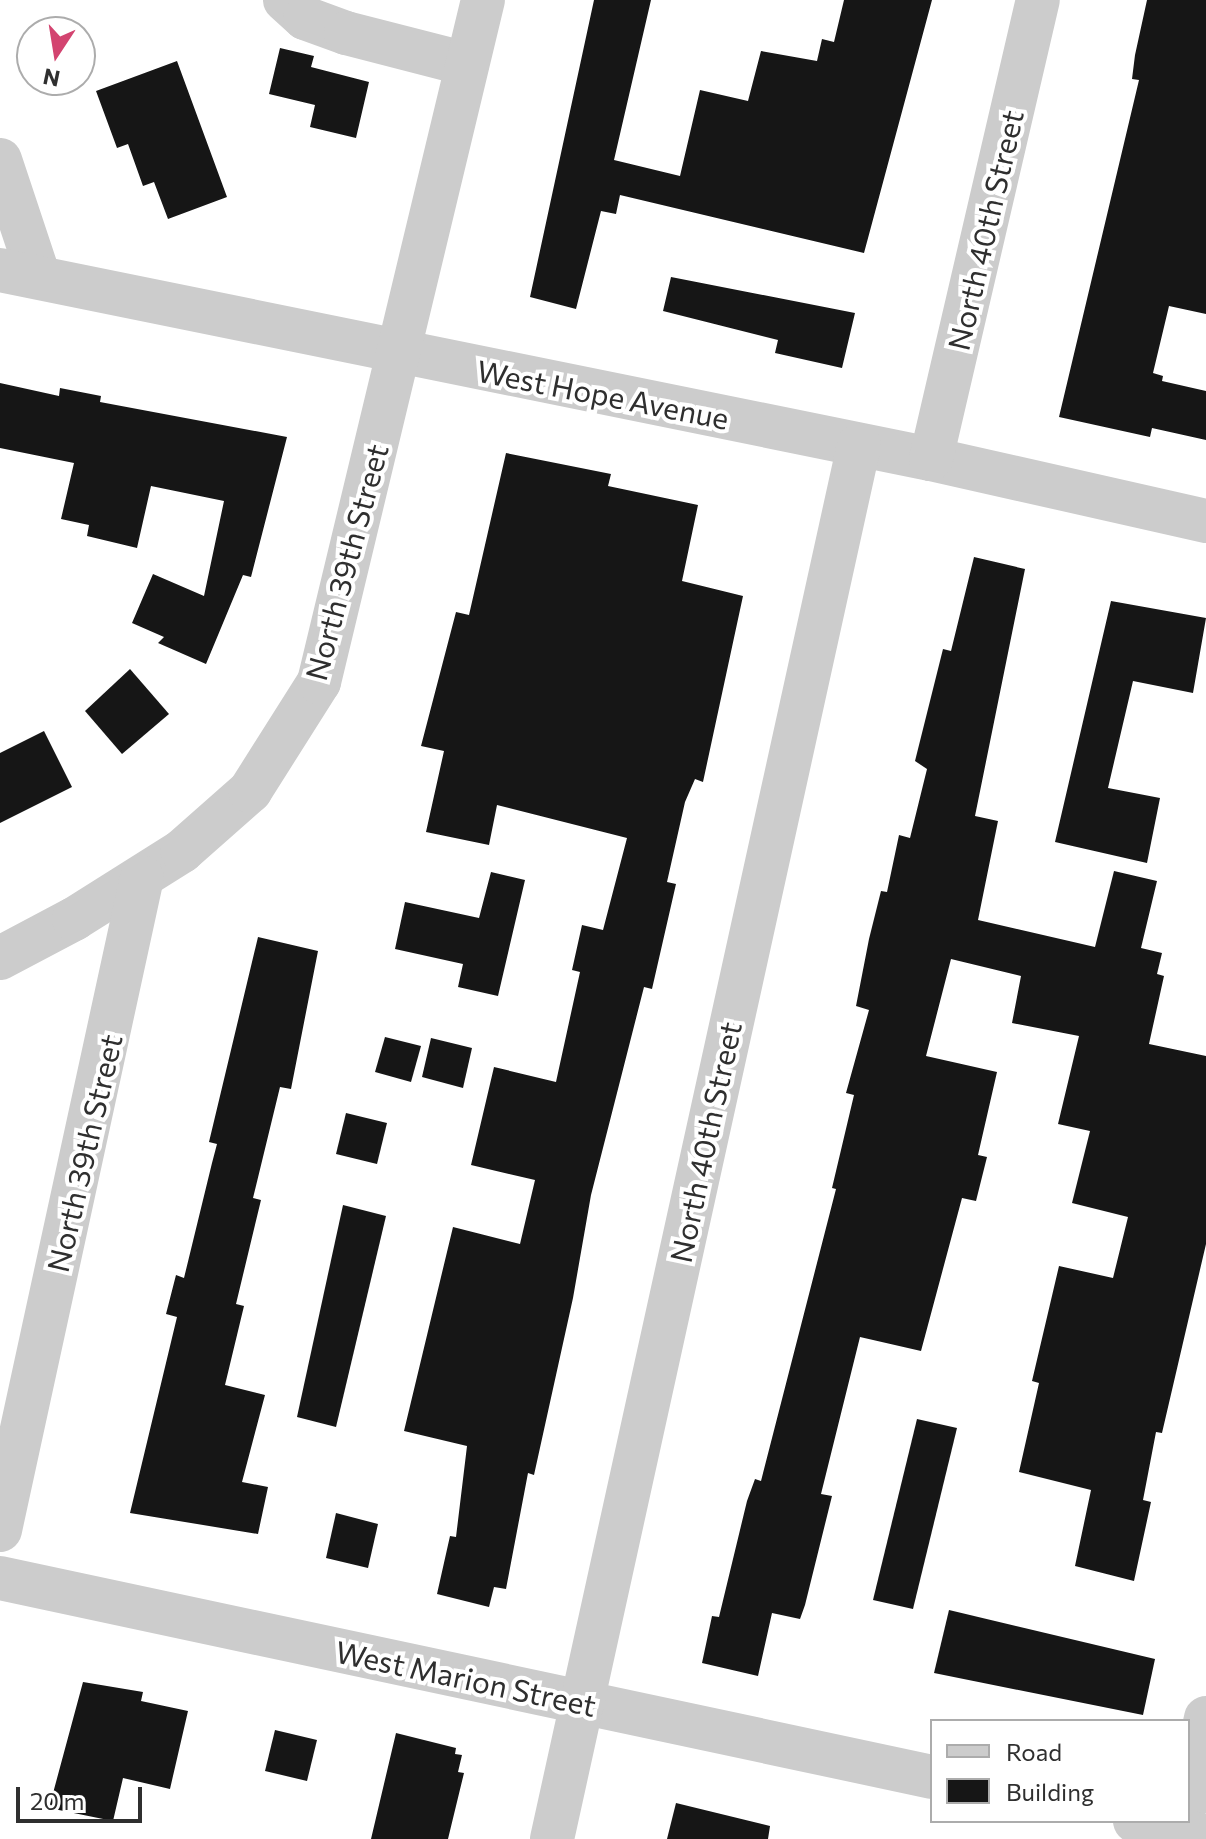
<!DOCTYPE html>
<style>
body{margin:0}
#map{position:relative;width:1206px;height:1839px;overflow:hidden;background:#fff;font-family:Commissioner,sans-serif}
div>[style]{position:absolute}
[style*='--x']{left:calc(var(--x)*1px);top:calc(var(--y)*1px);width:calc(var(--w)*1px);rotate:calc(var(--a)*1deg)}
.building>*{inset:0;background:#161616}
.minor>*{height:44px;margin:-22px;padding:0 22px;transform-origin:22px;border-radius:22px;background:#ccc}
span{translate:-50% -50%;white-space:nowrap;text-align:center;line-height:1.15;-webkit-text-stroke:8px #fff;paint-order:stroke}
.street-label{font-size:30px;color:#2f2f2f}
.legend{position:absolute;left:930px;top:1719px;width:260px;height:104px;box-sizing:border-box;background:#fff;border:2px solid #acacac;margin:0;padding:10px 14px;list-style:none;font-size:24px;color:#2f2f2f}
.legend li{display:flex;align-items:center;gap:16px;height:40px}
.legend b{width:40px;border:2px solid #acacac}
.north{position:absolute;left:16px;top:16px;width:80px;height:80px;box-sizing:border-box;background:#fff;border:2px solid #acacac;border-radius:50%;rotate:192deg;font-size:22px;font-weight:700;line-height:32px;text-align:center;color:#2f2f2f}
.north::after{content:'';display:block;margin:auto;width:28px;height:36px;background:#d34470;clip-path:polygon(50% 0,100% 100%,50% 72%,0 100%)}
.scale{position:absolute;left:16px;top:1787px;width:126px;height:36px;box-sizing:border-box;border:4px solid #2f2f2f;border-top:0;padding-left:10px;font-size:24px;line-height:28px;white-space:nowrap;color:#2f2f2f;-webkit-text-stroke:6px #fff;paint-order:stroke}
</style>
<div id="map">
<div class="building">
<i style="clip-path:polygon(594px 0,651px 0,614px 160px,680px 176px,700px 90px,748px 101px,761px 51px,817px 61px,822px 39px,834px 42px,844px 0,932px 0,864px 253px,620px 195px,616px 214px,601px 211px,576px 309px,530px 297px)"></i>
<i style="clip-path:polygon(1147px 0,1206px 0,1206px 314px,1169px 306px,1153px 373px,1163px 376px,1162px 381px,1206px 391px,1206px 440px,1152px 428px,1150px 437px,1059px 417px,1139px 80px,1132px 79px,1135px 55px)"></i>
<i style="clip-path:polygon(280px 48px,314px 56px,311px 67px,369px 82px,356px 138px,310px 127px,315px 105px,269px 94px)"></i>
<i style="clip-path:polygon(177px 61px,227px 197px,168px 219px,154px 182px,143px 186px,128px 144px,117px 148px,96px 91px)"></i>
<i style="clip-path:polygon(671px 277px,855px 313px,842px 368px,775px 353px,778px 340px,663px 311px)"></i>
<i style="clip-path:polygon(0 383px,59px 396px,60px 388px,101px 396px,100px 402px,287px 437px,251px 577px,243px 575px,206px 664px,158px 643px,164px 637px,132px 623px,153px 574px,204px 596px,224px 501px,151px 486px,137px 548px,87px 536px,89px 525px,61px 519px,74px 463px,0 448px)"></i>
<i style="clip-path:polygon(506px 453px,611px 474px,608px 486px,698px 505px,682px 581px,743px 596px,703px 782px,695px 779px,685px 802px,667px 882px,676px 884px,652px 989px,644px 987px,591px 1195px,573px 1298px,534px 1475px,528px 1473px,506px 1589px,494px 1587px,489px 1607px,437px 1594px,450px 1536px,456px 1537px,467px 1446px,404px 1431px,453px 1227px,520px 1244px,535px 1180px,471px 1165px,494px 1067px,556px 1082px,580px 972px,572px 970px,582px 925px,603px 930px,627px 838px,497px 805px,489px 845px,426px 832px,444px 751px,421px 746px,456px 612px,469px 615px)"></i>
<i style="clip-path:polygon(974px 557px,1025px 569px,975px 816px,998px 821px,978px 920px,1095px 947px,1114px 871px,1157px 881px,1141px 948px,1162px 953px,1157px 974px,1164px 976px,1149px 1044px,1206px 1056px,1206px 1244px,1162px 1433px,1156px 1432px,1143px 1500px,1151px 1502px,1134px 1581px,1075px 1566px,1091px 1490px,1019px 1472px,1039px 1383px,1032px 1381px,1059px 1266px,1113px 1278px,1128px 1217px,1072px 1203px,1090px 1131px,1058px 1124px,1079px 1036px,1012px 1023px,1021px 976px,951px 959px,926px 1056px,997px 1072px,978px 1155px,987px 1157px,976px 1201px,962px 1198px,921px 1351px,860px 1337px,821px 1494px,832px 1496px,805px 1605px,800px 1619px,772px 1613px,758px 1676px,702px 1663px,712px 1616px,719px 1617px,747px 1501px,755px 1479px,761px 1481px,836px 1189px,832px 1188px,854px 1095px,846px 1093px,869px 1010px,856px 1006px,869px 939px,881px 891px,887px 892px,899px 835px,910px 838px,927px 769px,915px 761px,943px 649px,951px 651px)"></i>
<i style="clip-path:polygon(1111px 601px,1206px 618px,1193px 693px,1133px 681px,1108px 788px,1160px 798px,1147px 863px,1055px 842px)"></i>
<i style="clip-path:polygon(130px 669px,169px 714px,122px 754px,85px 711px)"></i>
<i style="clip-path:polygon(44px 731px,72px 787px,0 823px,0 753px)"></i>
<i style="clip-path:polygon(491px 872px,525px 880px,498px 996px,458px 987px,463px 964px,395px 949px,405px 902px,479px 918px)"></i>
<i style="clip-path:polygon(258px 937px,318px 951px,291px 1089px,280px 1087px,253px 1198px,261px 1200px,236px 1304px,244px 1306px,225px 1385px,265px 1395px,242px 1482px,268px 1487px,258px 1534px,130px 1513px,177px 1317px,166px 1314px,176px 1275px,184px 1278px,212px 1163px,217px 1144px,209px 1142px)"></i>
<i style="clip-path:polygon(385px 1037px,421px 1046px,411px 1082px,375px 1072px)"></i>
<i style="clip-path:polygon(431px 1038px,472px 1048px,463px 1088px,422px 1077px)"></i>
<i style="clip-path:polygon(346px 1113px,387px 1123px,377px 1164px,336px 1154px)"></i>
<i style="clip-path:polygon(343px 1205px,386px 1216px,336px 1427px,297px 1417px)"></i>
<i style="clip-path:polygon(917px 1419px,957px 1428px,913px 1609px,873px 1600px)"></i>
<i style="clip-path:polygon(336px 1513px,378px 1524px,368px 1568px,326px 1558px)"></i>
<i style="clip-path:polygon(949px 1610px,1155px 1659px,1143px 1715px,934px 1673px)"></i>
<i style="clip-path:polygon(83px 1682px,143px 1692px,141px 1701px,188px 1711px,170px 1789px,123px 1778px,113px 1821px,49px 1808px)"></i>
<i style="clip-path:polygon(275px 1730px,317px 1740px,307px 1781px,265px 1771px)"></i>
<i style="clip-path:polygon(396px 1733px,456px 1748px,455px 1754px,462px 1755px,458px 1772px,464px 1773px,448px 1839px,371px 1839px)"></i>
<i style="clip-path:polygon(676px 1803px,770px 1826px,768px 1839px,667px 1839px)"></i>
</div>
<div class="minor">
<i style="--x:285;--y:0;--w:27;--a:42"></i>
<i style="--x:305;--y:18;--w:44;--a:20.1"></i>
<i style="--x:346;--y:33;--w:125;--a:14.4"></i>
<i style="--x:0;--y:160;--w:123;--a:71.6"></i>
<i style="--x:0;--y:270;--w:950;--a:11.48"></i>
<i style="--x:931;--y:459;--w:282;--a:12.7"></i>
<i style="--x:931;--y:459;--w:471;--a:-76.9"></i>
<i style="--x:0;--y:958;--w:84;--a:-27.8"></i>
<i style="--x:74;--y:919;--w:128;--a:-32.2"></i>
<i style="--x:182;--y:851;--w:91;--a:-41.4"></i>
<i style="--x:250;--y:791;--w:129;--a:-57.7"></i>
<i style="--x:319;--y:682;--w:701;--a:-76.48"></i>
<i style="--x:0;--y:1530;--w:668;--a:-77.73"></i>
<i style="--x:0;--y:1578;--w:953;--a:12.05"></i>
<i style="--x:1188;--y:1800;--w:84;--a:-77.6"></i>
<i style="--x:1135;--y:1821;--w:73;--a:11.9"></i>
<i style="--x:552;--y:1839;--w:1427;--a:-77.58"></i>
</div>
<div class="street-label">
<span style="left:985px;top:230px;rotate:-77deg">North 40th Street</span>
<span style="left:603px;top:394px;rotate:11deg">West Hope Avenue</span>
<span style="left:346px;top:562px;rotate:-75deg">North 39th Street</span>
<span style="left:705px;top:1142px;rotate:-78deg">North 40th Street</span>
<span style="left:84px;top:1153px;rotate:-77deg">North 39th Street</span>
<span style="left:466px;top:1678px;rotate:12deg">West Marion Street</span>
</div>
<ul class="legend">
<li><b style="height:10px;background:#ccc"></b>Road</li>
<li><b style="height:22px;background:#161616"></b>Building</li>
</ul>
<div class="north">N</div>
<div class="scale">20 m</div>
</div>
